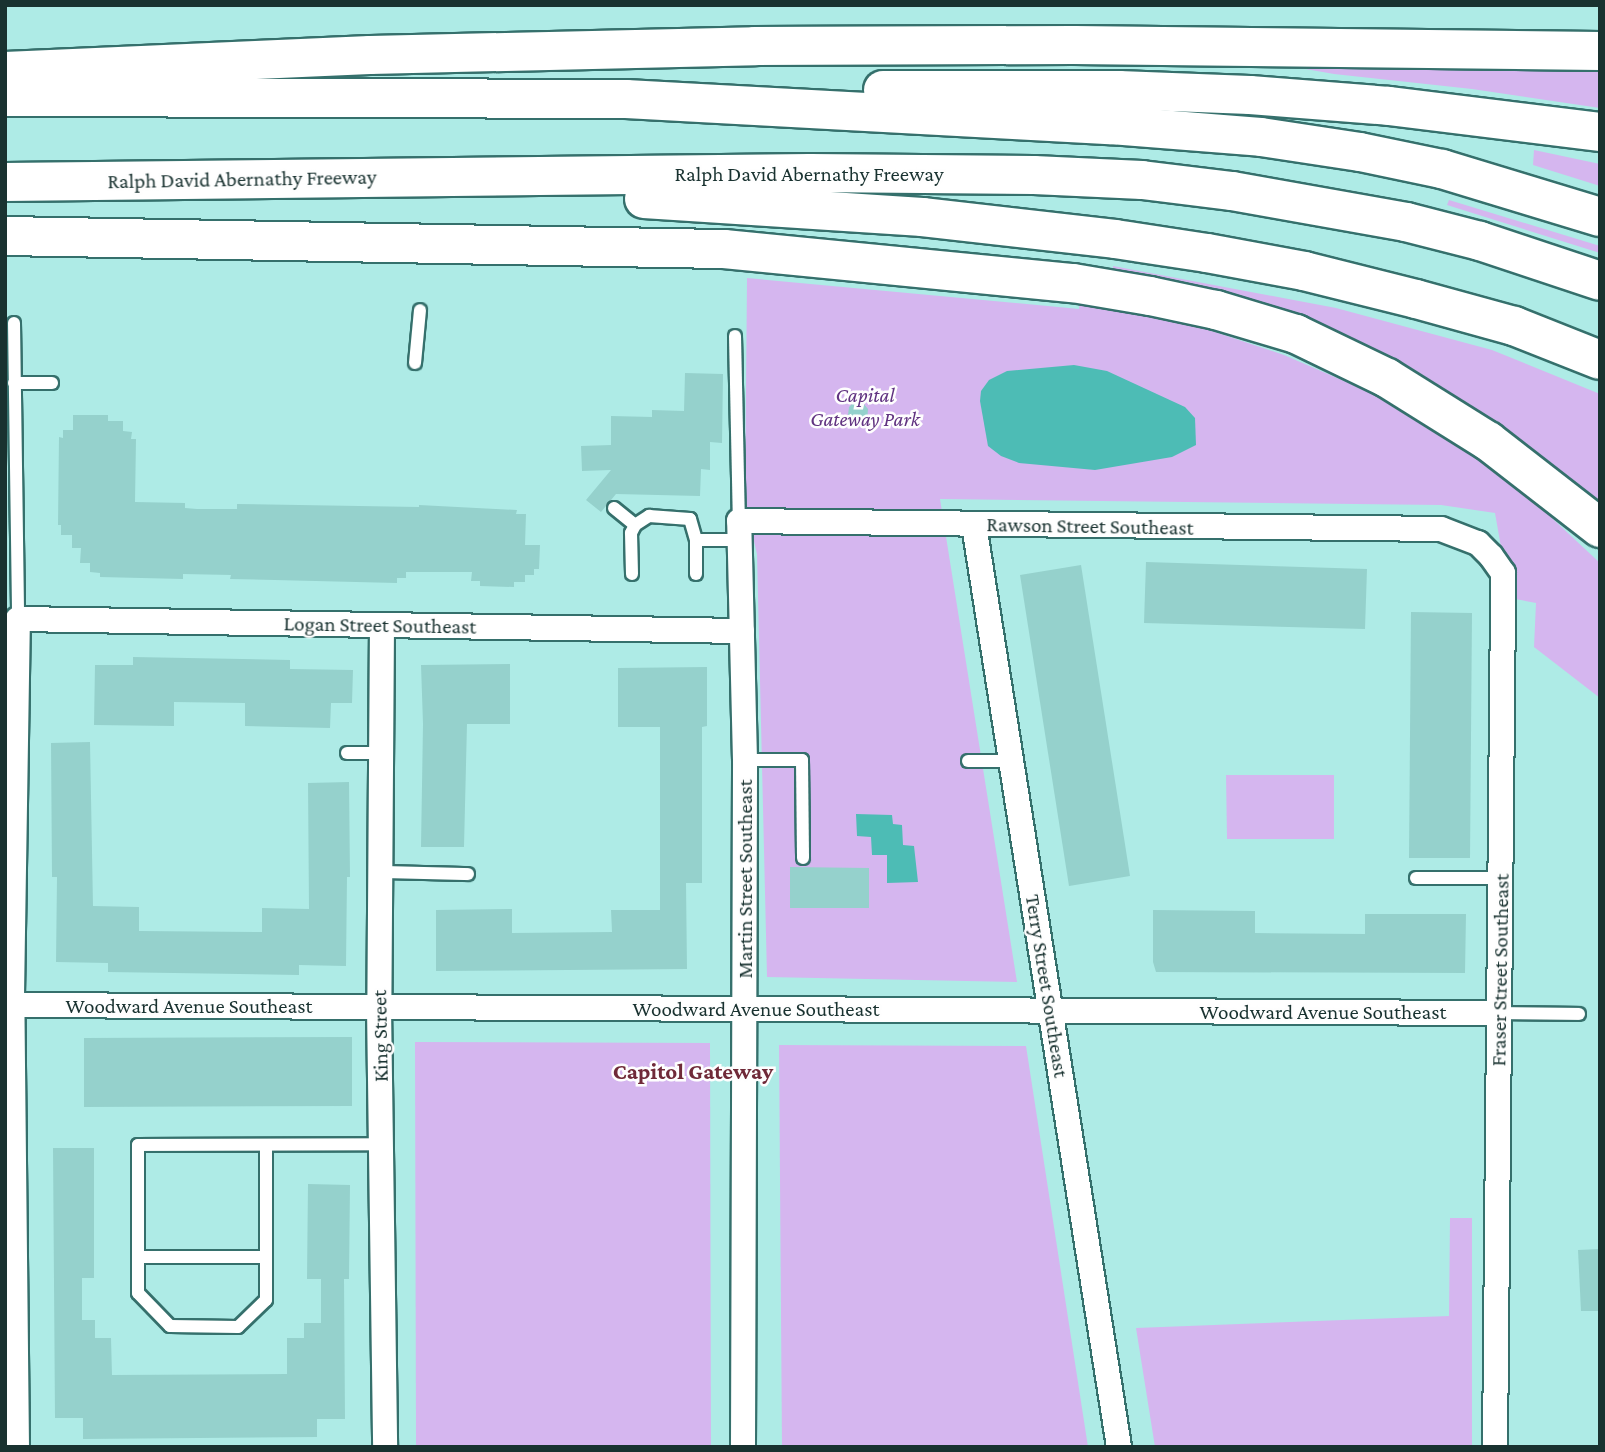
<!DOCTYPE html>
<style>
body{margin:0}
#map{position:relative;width:1605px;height:1452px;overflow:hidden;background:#aeebe6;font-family:"Crimson Pro",serif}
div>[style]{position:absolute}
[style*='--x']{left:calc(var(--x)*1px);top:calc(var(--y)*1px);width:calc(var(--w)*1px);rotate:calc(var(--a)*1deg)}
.green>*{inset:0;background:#d5b6ef}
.water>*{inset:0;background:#4dbcb5}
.building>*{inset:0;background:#95d1cc}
.roads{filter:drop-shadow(2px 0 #35706c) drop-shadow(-2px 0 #35706c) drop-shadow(0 2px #35706c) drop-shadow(0 -2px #35706c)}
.lane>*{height:12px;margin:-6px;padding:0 6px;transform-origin:6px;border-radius:6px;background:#fff}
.street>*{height:24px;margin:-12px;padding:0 12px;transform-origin:12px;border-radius:12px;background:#fff}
.highway>*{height:38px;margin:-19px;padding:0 19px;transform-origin:19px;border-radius:19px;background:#fff}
span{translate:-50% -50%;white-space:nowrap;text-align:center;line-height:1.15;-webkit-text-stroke:5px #fefefe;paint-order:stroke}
.street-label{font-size:21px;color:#193230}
.park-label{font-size:21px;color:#603280;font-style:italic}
.neighbourhood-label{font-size:23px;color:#702a39;font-weight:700}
.frame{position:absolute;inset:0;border:7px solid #193230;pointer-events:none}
</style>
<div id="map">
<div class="green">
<i style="clip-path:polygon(1277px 64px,1600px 68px,1600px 108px,1472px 89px,1334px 74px)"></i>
<i style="clip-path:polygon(1534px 150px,1600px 164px,1600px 186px,1533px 165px)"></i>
<i style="clip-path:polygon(1449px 200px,1600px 246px,1600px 253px,1447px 205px)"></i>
<i style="clip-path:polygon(1113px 266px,1336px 308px,1425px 332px,1492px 350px,1600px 394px,1600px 505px,1499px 426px,1113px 274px)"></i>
<i style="clip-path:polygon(747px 278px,1079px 309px,1080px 300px,1167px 316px,1284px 355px,1388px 400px,1494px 464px,1600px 563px,1600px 698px,1534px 647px,1536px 603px,1510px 598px,1495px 513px,1441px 505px,940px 499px,1017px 982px,767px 977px,757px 554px,745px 503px)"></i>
<i style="clip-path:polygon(1226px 775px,1334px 775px,1334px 839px,1227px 839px)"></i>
<i style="clip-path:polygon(415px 1042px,710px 1043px,711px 1447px,416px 1445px)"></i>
<i style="clip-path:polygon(779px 1045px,1026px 1046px,1088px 1447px,782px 1447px)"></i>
<i style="clip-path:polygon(1450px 1218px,1472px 1218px,1472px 1447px,1155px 1447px,1136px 1328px,1449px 1316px)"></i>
</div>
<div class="water">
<i style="clip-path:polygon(1074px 365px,1107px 371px,1185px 407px,1195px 418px,1196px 445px,1172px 457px,1095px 470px,1019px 463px,1001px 456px,988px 446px,980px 401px,981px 391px,989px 380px,1007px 371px)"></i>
<i style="clip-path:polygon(856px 814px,892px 815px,893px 824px,902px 825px,903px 845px,914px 846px,918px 882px,887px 883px,887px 855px,872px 855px,871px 837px,857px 836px)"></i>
</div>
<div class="building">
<i style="clip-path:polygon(685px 373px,723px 374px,722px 443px,710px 442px,710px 470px,701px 469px,700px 496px,616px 494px,601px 512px,586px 500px,611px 470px,582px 471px,581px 446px,611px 445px,611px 416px,652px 417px,652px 410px,684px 411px)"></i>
<i style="clip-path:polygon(854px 402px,863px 403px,868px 409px,867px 421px,853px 421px,848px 415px,849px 407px)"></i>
<i style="clip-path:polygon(73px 415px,108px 415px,108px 421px,123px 421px,123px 431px,132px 432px,131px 439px,136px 439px,135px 502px,185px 503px,185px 508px,197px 509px,237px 509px,237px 504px,419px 507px,419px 505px,517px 510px,516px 514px,526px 514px,525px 545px,540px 545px,539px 569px,534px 569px,534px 575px,525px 575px,525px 582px,514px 582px,514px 587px,480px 586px,480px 581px,471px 581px,472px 572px,406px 572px,406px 578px,397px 578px,397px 583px,230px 579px,231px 575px,183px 574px,183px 579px,100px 577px,100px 573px,90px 572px,90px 563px,80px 563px,81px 548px,72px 548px,72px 535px,61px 535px,61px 525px,58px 525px,59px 437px,63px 438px,63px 430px,73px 430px)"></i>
<i style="clip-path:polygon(1146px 562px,1367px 569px,1365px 629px,1144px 623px)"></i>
<i style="clip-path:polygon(1081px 565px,1130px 876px,1069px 886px,1020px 575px)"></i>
<i style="clip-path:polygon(1411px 612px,1472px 613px,1470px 858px,1409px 858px)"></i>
<i style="clip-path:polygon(133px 657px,290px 660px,290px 669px,353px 670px,352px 703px,331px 703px,330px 728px,245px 726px,245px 703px,174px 702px,174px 726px,94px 725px,95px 665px,133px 665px)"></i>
<i style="clip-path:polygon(510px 664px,510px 724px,467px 724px,464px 847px,421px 847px,423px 724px,421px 665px)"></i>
<i style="clip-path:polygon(707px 667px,707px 726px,702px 727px,702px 883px,686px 883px,687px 969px,436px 971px,436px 910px,512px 909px,512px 933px,612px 932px,611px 910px,660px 910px,660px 727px,618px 727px,618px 668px)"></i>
<i style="clip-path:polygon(90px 742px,93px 906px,139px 907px,139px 931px,262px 932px,262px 908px,309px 909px,308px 783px,349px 782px,350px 877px,347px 877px,346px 966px,299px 965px,299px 975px,108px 972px,108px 963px,56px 962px,57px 877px,52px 877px,51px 743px)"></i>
<i style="clip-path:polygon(790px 867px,869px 868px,869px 908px,790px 908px)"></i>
<i style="clip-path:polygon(1153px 910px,1255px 911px,1255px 933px,1365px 934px,1365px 914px,1466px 914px,1465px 973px,1156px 972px,1153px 962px)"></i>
<i style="clip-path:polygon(352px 1037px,352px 1106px,84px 1107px,84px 1038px)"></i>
<i style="clip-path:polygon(53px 1148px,94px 1148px,94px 1278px,82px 1278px,82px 1320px,95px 1320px,95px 1338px,111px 1338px,112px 1375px,287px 1374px,287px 1338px,304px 1338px,304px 1323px,321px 1323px,321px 1279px,307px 1279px,308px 1184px,350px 1185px,349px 1279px,344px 1279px,345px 1419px,317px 1419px,317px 1437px,83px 1439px,83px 1418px,55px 1418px)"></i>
<i style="clip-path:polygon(1600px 1249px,1600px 1311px,1581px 1311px,1578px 1250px)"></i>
</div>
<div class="roads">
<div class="lane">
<i style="--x:14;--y:323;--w:296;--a:89.2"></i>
<i style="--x:735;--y:336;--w:185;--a:88.8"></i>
<i style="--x:415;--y:363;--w:53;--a:-84.6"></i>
<i style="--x:14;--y:383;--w:38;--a:0"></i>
<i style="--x:614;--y:508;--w:27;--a:39"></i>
<i style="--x:632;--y:574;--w:41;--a:-91.4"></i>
<i style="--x:631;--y:533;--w:9;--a:-63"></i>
<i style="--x:635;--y:525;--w:17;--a:-33"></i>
<i style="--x:649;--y:516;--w:41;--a:4.2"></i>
<i style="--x:690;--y:519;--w:22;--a:74"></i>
<i style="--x:696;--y:574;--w:34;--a:-90"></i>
<i style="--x:696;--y:540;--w:43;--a:0"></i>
<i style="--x:347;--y:753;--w:34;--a:0"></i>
<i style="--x:745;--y:760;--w:57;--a:0"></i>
<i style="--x:802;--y:760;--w:98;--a:89.4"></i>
<i style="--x:968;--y:761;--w:43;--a:0"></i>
<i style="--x:380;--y:872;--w:88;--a:1.3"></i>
<i style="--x:1416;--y:878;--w:85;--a:0"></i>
<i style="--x:1500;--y:1013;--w:79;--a:0.7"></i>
<i style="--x:266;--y:1145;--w:112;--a:90"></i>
<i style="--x:266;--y:1257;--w:128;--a:180"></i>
<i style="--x:138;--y:1257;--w:112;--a:-90"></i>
<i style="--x:138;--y:1145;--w:244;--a:-0.2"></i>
<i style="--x:138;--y:1257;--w:36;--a:90"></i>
<i style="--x:138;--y:1293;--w:46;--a:45.9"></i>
<i style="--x:170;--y:1326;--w:68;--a:0.8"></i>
<i style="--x:238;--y:1327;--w:39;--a:-44"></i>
<i style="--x:266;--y:1300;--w:43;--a:-90"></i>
</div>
<div class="street">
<i style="--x:974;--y:525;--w:933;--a:81.06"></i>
<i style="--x:382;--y:625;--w:382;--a:90.4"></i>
<i style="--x:379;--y:1007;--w:440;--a:89.2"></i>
<i style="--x:12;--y:1005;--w:1488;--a:0.31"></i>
<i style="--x:17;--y:1447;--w:452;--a:-90.6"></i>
<i style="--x:12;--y:995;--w:376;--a:-89.1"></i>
<i style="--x:18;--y:619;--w:724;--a:0.95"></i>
<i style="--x:743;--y:1447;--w:687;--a:-89.83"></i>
<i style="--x:745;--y:760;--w:239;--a:-91.4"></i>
<i style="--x:739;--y:521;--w:702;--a:0.65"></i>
<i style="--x:1441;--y:529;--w:40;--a:21"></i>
<i style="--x:1478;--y:543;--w:18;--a:45"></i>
<i style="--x:1491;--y:556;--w:21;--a:55"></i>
<i style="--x:1503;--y:573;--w:26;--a:90"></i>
<i style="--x:1503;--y:599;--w:848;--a:90.54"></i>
</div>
<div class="highway">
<i style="--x:5;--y:71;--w:365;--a:-2.5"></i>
<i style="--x:370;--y:55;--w:385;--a:-1.3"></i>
<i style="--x:755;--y:46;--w:319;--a:-0.2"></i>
<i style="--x:1074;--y:45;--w:526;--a:0.65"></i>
<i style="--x:883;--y:90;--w:236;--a:0"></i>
<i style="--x:1119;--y:90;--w:131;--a:2.2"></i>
<i style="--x:1250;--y:95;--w:139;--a:4.5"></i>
<i style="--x:1389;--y:106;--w:213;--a:7"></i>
<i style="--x:5;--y:97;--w:621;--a:0.18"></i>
<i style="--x:626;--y:99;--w:485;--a:3.1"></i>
<i style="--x:1110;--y:125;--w:151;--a:4.5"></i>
<i style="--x:1261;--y:137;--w:100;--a:8.6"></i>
<i style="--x:1360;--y:152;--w:84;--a:11.7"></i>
<i style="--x:1442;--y:169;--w:165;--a:16.9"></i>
<i style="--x:5;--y:182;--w:805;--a:-0.64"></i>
<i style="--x:810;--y:173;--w:224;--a:0.5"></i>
<i style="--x:1034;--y:175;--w:108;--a:2.7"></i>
<i style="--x:1142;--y:180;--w:91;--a:7"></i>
<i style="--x:1232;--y:191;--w:177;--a:10.1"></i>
<i style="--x:1406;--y:222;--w:76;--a:14.4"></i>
<i style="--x:1480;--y:241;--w:126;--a:18.4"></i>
<i style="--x:644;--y:199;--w:279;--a:3.7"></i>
<i style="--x:922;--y:217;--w:194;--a:6.5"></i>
<i style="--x:1115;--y:239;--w:93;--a:8.7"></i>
<i style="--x:1207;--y:253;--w:99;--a:10.5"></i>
<i style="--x:1304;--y:271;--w:115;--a:14"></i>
<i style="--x:1416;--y:299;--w:102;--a:15.4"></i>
<i style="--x:1514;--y:326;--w:92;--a:21.6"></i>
<i style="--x:5;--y:236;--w:719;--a:1.04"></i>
<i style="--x:724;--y:249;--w:351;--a:5.6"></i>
<i style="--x:1073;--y:283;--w:78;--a:9.6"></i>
<i style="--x:1150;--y:296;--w:67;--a:12"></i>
<i style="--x:1216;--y:310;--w:84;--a:16.7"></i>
<i style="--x:1296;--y:334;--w:101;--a:25.8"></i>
<i style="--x:1387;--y:378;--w:119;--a:32"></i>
<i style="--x:1488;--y:441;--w:142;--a:37.8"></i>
</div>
</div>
<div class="street-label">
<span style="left:809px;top:174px">Ralph David Abernathy Freeway</span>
<span style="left:242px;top:179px;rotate:-1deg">Ralph David Abernathy Freeway</span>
<span style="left:1090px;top:526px;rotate:1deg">Rawson Street Southeast</span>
<span style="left:380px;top:625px;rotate:1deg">Logan Street Southeast</span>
<span style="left:745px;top:879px;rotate:-90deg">Martin Street Southeast</span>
<span style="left:1500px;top:970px;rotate:-89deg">Fraser Street Southeast</span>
<span style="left:1047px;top:986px;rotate:81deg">Terry Street Southeast</span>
<span style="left:189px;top:1006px">Woodward Avenue Southeast</span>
<span style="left:756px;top:1009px">Woodward Avenue Southeast</span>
<span style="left:1323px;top:1012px">Woodward Avenue Southeast</span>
<span style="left:380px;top:1036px;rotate:-91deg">King Street</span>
</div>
<div class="park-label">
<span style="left:865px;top:407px">Capital<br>Gateway Park</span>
</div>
<div class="neighbourhood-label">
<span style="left:693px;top:1071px">Capitol Gateway</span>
</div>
<div class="frame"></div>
</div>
